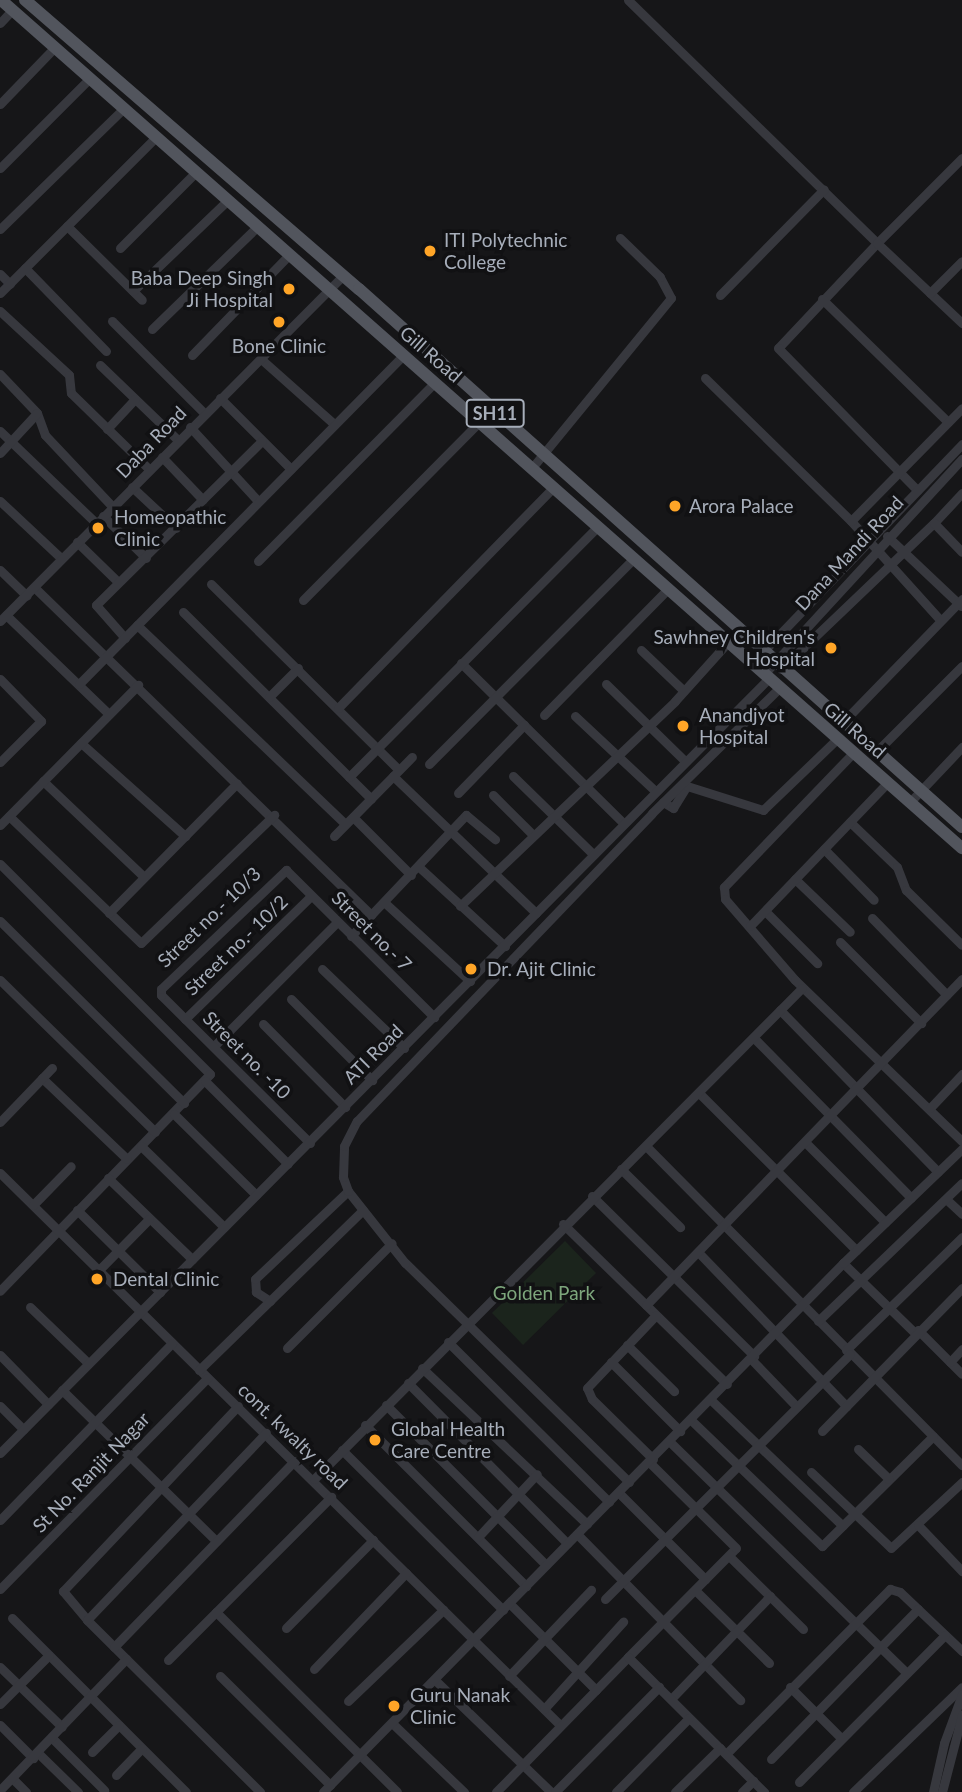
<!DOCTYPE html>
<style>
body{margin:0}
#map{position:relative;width:962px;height:1792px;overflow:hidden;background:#161618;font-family:Lato,sans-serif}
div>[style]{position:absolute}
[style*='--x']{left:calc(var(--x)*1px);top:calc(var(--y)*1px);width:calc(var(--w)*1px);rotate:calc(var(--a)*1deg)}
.green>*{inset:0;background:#1b241c}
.minor>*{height:9px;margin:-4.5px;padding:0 4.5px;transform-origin:4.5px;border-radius:4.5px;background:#37383e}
.major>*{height:12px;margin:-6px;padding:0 6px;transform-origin:6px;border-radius:6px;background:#52555d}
.dots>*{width:19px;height:19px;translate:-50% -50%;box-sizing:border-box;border:4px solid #111113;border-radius:50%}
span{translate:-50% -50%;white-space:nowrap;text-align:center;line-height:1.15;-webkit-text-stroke:7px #111113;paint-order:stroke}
.shield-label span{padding:2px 5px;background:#111113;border:2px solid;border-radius:5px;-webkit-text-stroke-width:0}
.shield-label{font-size:18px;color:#a7aeba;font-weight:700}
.poi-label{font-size:19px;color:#a7aeba}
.left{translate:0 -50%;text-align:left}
.right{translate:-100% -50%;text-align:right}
.street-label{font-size:19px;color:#a7aeba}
.park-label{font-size:19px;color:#7da67c}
</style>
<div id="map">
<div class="green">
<i style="clip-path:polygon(565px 1241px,596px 1273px,523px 1345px,492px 1313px)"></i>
</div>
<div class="minor">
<i style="--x:628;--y:0;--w:348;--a:44.3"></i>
<i style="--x:877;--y:243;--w:144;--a:133.3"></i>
<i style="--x:778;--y:348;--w:199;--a:45.6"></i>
<i style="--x:0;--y:23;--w:18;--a:-47"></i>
<i style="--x:0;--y:104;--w:78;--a:-46"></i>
<i style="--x:962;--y:158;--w:120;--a:135"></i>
<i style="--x:877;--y:243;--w:117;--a:43.3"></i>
<i style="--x:0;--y:168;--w:126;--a:-45"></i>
<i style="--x:67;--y:226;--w:105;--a:44.6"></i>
<i style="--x:0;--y:229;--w:172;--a:-44.3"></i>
<i style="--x:120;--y:248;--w:106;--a:-45"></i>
<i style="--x:25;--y:268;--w:116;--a:45.7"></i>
<i style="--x:0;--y:274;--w:14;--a:45"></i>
<i style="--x:133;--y:291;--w:130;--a:-43.8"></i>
<i style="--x:0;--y:293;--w:219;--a:-45"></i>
<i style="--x:930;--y:293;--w:45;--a:-45"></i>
<i style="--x:720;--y:295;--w:148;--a:-45.5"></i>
<i style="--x:822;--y:299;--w:176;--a:44.3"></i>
<i style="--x:0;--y:311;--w:94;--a:42.8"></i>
<i style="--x:69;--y:375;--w:18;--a:84"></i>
<i style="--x:71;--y:393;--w:109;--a:44.3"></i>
<i style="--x:112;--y:321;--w:130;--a:45"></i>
<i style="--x:152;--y:329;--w:146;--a:-44.2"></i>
<i style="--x:192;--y:355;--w:139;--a:-45.9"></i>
<i style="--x:261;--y:359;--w:98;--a:41.7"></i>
<i style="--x:100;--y:365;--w:108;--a:43.9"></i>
<i style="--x:0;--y:374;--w:54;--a:46.5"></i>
<i style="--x:37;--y:413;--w:23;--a:70"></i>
<i style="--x:45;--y:435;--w:98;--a:46.7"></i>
<i style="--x:705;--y:378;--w:204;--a:44.4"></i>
<i style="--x:851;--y:521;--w:133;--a:48"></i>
<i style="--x:220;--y:398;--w:100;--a:45"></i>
<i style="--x:190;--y:427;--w:100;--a:47.4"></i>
<i style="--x:107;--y:429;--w:41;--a:-47"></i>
<i style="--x:0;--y:431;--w:133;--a:43.8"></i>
<i style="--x:0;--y:453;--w:54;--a:-47.2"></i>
<i style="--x:162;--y:457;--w:59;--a:46.4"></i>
<i style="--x:531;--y:469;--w:221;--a:-50.7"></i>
<i style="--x:671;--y:298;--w:24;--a:-118"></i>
<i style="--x:660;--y:277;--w:56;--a:-135.7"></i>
<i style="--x:132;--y:487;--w:60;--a:43"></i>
<i style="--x:0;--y:501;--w:83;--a:43.1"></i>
<i style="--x:103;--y:516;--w:60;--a:44.3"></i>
<i style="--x:851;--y:521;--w:158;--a:-45.5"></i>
<i style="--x:934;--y:523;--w:41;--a:-47"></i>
<i style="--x:887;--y:536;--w:102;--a:43.4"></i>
<i style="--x:77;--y:542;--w:57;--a:44.3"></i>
<i style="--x:258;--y:561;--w:250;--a:-45.3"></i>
<i style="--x:0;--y:570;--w:37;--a:44"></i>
<i style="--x:211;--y:584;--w:264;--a:44.7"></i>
<i style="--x:35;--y:588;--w:469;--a:44.2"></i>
<i style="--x:303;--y:600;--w:250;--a:-45.3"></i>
<i style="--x:183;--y:612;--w:265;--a:44.8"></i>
<i style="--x:6;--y:615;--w:143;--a:43.9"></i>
<i style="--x:0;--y:621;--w:486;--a:-45.2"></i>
<i style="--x:137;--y:625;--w:288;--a:43.7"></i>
<i style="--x:125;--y:638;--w:44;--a:-131.3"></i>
<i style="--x:96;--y:605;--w:233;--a:-44.7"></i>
<i style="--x:641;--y:650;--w:59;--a:43.6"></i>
<i style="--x:753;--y:662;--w:302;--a:-46.2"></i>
<i style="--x:461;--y:663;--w:228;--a:44.6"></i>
<i style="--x:781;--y:669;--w:211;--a:-43.7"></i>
<i style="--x:934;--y:523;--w:40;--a:46"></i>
<i style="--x:765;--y:673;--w:291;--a:-47.4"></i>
<i style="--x:0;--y:679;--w:59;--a:45.7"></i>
<i style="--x:41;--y:721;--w:58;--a:135"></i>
<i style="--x:79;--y:684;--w:462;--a:-45.4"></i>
<i style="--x:606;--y:684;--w:109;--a:44.3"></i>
<i style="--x:269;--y:697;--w:41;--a:-45"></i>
<i style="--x:338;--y:708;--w:308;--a:-45.7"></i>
<i style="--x:544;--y:715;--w:177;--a:-45.5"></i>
<i style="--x:575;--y:716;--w:108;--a:43.1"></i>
<i style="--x:841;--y:724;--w:174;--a:-45.9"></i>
<i style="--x:81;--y:743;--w:140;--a:41.8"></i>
<i style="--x:875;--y:753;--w:123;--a:-45"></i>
<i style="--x:852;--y:754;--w:185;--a:133.9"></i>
<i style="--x:724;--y:887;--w:12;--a:85"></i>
<i style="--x:725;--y:899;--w:107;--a:49.2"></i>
<i style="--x:795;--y:980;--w:232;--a:44"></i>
<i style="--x:429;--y:764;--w:289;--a:-45.1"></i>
<i style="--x:393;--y:776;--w:198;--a:43.8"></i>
<i style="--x:513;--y:776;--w:112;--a:44.3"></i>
<i style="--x:349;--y:777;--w:352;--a:-45.2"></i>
<i style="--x:43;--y:781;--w:139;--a:43.5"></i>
<i style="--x:458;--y:793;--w:95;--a:-45.9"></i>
<i style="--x:493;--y:795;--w:57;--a:45"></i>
<i style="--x:663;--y:802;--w:12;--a:31"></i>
<i style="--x:673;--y:808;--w:26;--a:-58"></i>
<i style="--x:687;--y:786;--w:80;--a:17.5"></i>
<i style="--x:763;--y:810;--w:101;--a:-43.8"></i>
<i style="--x:910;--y:802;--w:76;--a:-46.6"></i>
<i style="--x:9;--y:816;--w:183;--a:43.9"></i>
<i style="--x:141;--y:943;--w:185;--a:-43.9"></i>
<i style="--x:353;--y:817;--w:82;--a:45"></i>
<i style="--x:850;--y:822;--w:65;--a:43.8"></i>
<i style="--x:897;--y:867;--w:25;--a:69"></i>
<i style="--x:906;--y:890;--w:78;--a:44.5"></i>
<i style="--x:0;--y:825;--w:197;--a:-45.4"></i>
<i style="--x:334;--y:836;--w:111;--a:-45.4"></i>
<i style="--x:824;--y:849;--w:71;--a:45.6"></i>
<i style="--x:0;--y:864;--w:297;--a:45"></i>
<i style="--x:210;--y:1074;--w:302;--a:134.1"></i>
<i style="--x:419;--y:867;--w:117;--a:42.6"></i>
<i style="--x:795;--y:879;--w:76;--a:43.9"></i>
<i style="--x:384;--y:902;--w:117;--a:42.6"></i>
<i style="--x:460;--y:906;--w:297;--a:-43.6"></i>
<i style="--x:675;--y:701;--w:81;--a:-48"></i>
<i style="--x:765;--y:911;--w:74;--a:45"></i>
<i style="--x:109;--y:913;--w:182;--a:-45.4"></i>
<i style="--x:872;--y:918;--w:107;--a:45.8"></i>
<i style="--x:0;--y:921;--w:259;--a:44.7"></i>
<i style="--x:750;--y:926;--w:198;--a:-46.2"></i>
<i style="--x:351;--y:936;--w:167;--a:-46.5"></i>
<i style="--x:466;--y:815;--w:38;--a:40"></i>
<i style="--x:840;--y:942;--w:115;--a:45"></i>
<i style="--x:322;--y:969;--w:114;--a:43.9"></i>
<i style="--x:0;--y:980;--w:217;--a:44.4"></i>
<i style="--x:291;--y:999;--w:115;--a:45"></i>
<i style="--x:780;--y:1010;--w:226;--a:45.7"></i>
<i style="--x:185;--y:1019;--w:176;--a:-44.3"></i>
<i style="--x:263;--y:1024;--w:117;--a:45.3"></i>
<i style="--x:754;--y:1038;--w:224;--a:45.5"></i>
<i style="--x:214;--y:1046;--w:175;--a:-45.2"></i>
<i style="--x:42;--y:1078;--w:117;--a:43.6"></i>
<i style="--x:205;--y:1081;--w:117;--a:45"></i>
<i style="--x:700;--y:1094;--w:221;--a:45"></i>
<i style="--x:930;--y:1108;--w:47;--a:-46.7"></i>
<i style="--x:174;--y:1114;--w:115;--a:44.6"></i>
<i style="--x:0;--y:1122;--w:75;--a:-46.1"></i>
<i style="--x:310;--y:1143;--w:210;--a:-135.2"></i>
<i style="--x:161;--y:995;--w:6;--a:-90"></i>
<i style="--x:161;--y:989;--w:173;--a:-43.6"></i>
<i style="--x:286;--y:870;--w:209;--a:44.8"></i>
<i style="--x:806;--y:1143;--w:112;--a:45"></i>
<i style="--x:141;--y:1146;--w:116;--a:44.3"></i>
<i style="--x:646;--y:1146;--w:449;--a:45.3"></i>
<i style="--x:621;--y:1169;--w:83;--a:44.5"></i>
<i style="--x:0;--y:1173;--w:786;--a:44.59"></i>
<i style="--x:108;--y:1178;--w:117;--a:44"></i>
<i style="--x:592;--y:1196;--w:228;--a:44.6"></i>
<i style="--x:946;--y:1199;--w:22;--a:43"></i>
<i style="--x:33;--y:1205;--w:54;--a:-45.7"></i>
<i style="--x:77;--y:1210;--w:117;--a:44.7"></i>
<i style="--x:563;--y:1224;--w:229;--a:44.3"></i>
<i style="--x:698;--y:1252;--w:214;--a:46.1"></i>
<i style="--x:843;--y:1263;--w:100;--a:44.2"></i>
<i style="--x:100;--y:1269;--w:70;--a:-45.6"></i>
<i style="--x:270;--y:1301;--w:17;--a:-147"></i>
<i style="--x:256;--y:1292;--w:13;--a:-94"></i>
<i style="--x:255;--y:1279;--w:128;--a:-43.4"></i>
<i style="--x:646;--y:1305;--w:454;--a:-45.9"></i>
<i style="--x:30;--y:1307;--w:81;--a:44"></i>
<i style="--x:818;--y:1321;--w:199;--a:-43.8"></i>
<i style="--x:918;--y:1330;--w:62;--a:45"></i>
<i style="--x:448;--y:1342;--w:227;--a:44.8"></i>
<i style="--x:627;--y:1345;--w:66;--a:44.4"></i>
<i style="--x:287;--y:1348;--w:148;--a:-45"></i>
<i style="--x:846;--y:1350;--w:162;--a:-44.2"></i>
<i style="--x:0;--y:1355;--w:69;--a:45.6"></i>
<i style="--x:751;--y:1359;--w:66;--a:46.2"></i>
<i style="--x:611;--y:1362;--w:98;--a:45"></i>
<i style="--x:950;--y:1362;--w:18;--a:-47"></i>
<i style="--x:422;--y:1368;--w:227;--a:43.4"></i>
<i style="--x:199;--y:1370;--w:229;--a:-44.3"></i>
<i style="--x:408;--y:1383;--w:226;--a:45.2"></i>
<i style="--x:62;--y:1390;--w:216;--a:44.4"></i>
<i style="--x:711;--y:1400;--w:182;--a:43.7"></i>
<i style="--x:386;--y:1405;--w:226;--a:45"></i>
<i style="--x:0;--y:1406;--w:33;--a:45"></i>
<i style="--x:238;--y:1406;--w:255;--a:133.4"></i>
<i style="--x:63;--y:1591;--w:38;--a:50"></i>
<i style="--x:87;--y:1620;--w:244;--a:44.8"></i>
<i style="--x:691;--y:1420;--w:182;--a:43.9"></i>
<i style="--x:822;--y:1546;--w:156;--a:-44.7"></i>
<i style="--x:365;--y:1425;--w:228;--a:45"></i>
<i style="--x:822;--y:1431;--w:200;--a:-45.6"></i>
<i style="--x:670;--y:1442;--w:330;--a:44.3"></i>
<i style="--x:858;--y:1449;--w:43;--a:44.1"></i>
<i style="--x:342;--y:1450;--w:227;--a:44.8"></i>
<i style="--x:0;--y:1453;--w:1092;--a:-45.22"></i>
<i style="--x:653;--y:1459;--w:86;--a:-135.5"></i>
<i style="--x:592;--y:1399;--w:12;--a:-114"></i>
<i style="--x:587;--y:1388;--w:100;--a:-46.6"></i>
<i style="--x:811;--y:1472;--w:110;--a:43.5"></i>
<i style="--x:891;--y:1548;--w:97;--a:-42.9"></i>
<i style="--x:314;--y:1479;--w:692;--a:-45.18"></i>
<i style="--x:629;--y:1482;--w:313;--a:-135.6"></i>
<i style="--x:405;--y:1263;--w:92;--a:-128.4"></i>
<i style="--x:348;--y:1191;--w:15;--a:-110"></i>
<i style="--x:343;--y:1177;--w:31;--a:-88"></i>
<i style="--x:344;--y:1146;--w:28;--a:-63"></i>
<i style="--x:357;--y:1121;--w:426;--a:-46.2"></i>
<i style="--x:652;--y:813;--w:178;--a:-44.5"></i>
<i style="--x:619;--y:1493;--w:122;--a:45"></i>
<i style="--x:0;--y:1520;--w:247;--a:-45.8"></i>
<i style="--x:918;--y:1525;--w:64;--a:46.3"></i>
<i style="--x:577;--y:1534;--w:233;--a:45.5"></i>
<i style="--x:478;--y:1537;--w:86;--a:-46.9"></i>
<i style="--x:729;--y:1556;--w:104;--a:44.6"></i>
<i style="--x:0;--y:1589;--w:296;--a:-45.5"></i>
<i style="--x:695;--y:1590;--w:104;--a:44.6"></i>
<i style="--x:605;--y:1599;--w:346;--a:-45"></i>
<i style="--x:509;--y:1603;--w:123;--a:45"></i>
<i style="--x:216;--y:1612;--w:255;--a:44.8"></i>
<i style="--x:12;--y:1618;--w:246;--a:45"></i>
<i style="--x:87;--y:1620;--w:259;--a:-46.3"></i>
<i style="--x:286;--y:1628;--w:124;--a:-45.3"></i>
<i style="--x:114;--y:1647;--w:259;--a:-45.9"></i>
<i style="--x:628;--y:1657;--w:153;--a:-45.3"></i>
<i style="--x:736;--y:1548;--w:122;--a:-135.3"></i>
<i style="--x:168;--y:1660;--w:231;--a:-45"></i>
<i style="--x:0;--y:1667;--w:86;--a:44.1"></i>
<i style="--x:314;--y:1669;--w:133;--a:-46.2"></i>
<i style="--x:220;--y:1676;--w:155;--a:44.7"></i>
<i style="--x:509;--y:1676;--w:119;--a:-46.4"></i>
<i style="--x:435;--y:1680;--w:161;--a:44"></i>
<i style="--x:790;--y:1687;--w:72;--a:45"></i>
<i style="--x:671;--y:1699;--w:143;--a:-46.1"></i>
<i style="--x:348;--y:1701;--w:132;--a:-43.8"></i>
<i style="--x:0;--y:1704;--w:69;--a:-45"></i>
<i style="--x:544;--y:1709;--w:118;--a:-47.8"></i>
<i style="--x:392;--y:1723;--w:100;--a:43.8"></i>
<i style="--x:0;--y:1725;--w:47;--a:45"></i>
<i style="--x:52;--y:1738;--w:74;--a:45"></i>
<i style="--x:92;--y:1752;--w:38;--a:-45"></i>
<i style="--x:38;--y:1753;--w:56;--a:44.3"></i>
<i style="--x:726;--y:1754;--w:233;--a:-45.2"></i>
<i style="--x:890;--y:1589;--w:10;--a:17"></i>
<i style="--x:900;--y:1592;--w:86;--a:43.6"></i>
<i style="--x:771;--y:1759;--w:210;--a:-45.6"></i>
<i style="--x:116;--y:1775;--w:37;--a:-46"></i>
<i style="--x:12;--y:1778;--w:20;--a:45"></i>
<i style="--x:799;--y:1782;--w:207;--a:-45.2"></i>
<i style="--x:0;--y:1790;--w:182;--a:-46.1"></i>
<i style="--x:323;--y:1792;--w:742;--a:-45.49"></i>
<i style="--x:843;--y:1263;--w:165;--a:-43.8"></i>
<i style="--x:496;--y:1792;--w:189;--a:-45.6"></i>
<i style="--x:628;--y:1657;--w:192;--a:44.8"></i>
<i style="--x:555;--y:1792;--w:148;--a:-45.3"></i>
<i style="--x:616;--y:1792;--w:104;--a:-45.4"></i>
<i style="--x:675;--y:1792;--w:63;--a:-44.4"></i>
<i style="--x:742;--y:1792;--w:16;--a:-45"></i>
<i style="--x:853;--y:1792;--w:151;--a:-43.9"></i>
<i style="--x:933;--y:1792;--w:50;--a:-77.3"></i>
<i style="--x:944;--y:1743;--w:52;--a:-69.8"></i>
<i style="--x:942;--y:1792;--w:80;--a:-75.4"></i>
</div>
<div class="major">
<i style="--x:1;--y:0;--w:1282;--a:41.43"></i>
<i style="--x:25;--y:0;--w:442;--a:40.9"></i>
<i style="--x:359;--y:289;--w:808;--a:41.74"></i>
</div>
<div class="dots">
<i style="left:430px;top:251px;background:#ffa527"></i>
<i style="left:289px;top:289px;background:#ffa527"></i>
<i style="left:279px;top:322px;background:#ffa527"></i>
<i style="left:675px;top:506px;background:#ffa527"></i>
<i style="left:98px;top:528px;background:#ffa527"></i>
<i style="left:831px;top:648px;background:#ffa527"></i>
<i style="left:683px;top:726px;background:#ffa527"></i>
<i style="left:471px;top:969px;background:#ffa527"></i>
<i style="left:97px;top:1279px;background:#ffa527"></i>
<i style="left:375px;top:1440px;background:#ffa527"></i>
<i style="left:394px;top:1706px;background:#ffa527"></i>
</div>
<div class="shield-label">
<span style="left:495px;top:413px">SH11</span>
</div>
<div class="poi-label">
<span class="left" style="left:444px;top:251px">ITI Polytechnic<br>College</span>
<span class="right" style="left:273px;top:289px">Baba Deep Singh<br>Ji Hospital</span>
<span style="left:279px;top:346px">Bone Clinic</span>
<span class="left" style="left:689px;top:506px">Arora Palace</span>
<span class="left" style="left:114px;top:528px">Homeopathic<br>Clinic</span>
<span class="right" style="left:815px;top:648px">Sawhney Children's<br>Hospital</span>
<span class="left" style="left:699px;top:726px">Anandjyot<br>Hospital</span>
<span class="left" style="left:487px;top:969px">Dr. Ajit Clinic</span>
<span class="left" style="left:113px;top:1279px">Dental Clinic</span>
<span class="left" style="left:391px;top:1440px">Global Health<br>Care Centre</span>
<span class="left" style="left:410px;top:1706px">Guru Nanak<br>Clinic</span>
</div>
<div class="street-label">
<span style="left:431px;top:354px;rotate:41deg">Gill Road</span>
<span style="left:151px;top:442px;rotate:-46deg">Daba Road</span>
<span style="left:849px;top:553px;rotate:-47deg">Dana Mandi Road</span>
<span style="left:855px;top:730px;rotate:41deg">Gill Road</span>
<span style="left:209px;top:917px;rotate:-44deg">Street no.- 10/3</span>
<span style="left:372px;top:931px;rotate:45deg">Street no.- 7</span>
<span style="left:236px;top:945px;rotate:-44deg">Street no.- 10/2</span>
<span style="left:373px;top:1054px;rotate:-45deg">ATI Road</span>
<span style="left:247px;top:1055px;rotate:45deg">Street no. -10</span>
<span style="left:293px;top:1436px;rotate:44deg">cont. kwalty road</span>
<span style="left:91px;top:1472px;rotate:-46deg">St No. Ranjit Nagar</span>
</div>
<div class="park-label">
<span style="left:544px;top:1293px">Golden Park</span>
</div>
</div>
